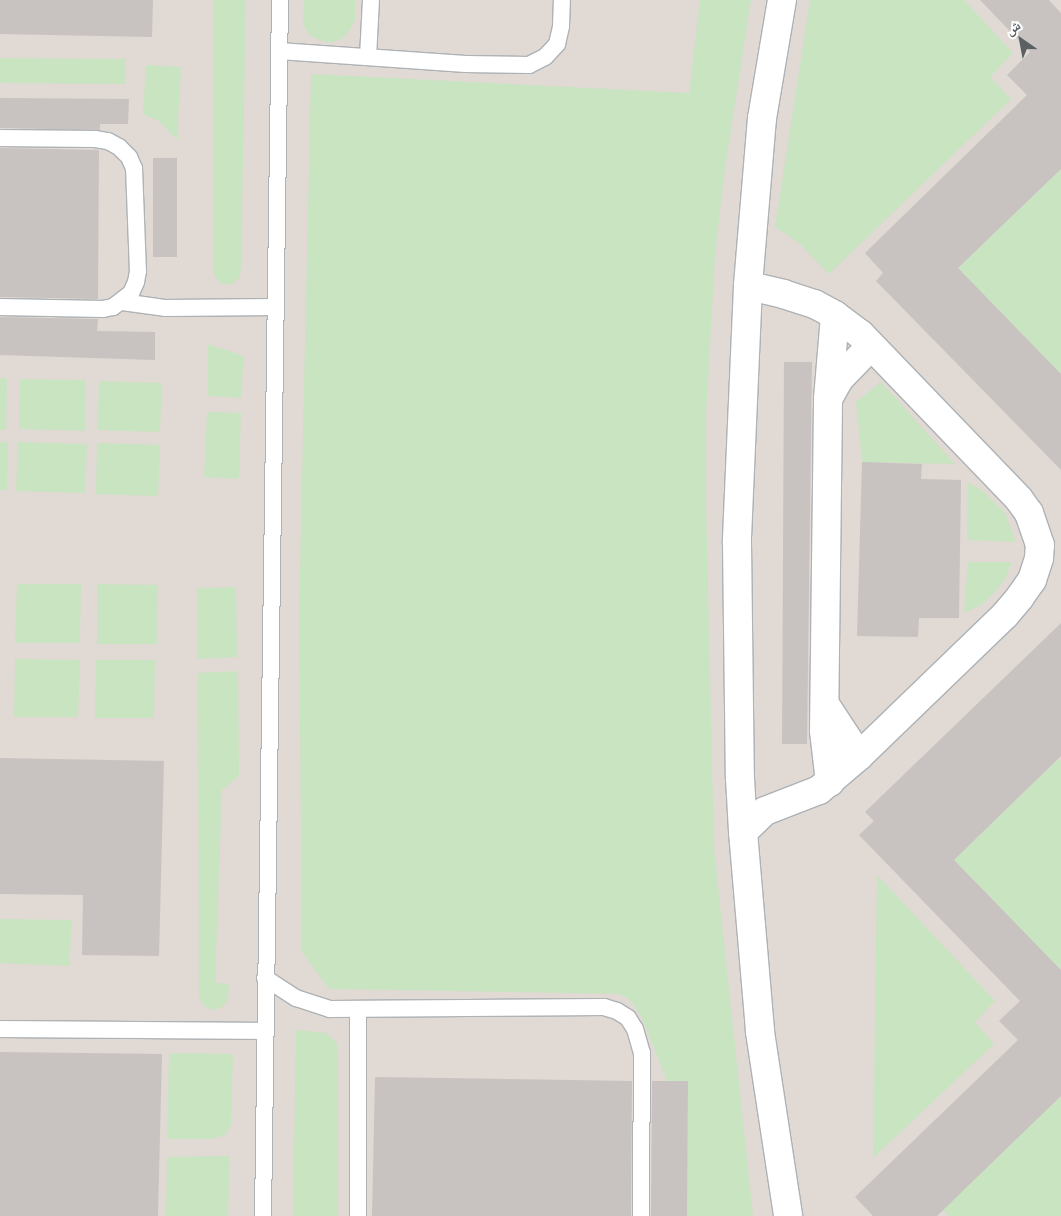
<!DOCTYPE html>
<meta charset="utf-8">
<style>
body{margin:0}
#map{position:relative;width:1061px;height:1216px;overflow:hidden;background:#ede8e3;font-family:Quicksand,"Noto Naskh Arabic",sans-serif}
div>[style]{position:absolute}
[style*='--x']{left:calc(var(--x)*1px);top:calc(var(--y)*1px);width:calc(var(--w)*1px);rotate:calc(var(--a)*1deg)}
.education>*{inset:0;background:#e0d9d4}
.green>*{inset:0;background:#c9e4c0}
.building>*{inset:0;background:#c8c3c0}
.roads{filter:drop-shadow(1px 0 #aeb2b5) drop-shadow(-1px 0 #aeb2b5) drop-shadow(0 1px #aeb2b5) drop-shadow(0 -1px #aeb2b5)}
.lane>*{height:16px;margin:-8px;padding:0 8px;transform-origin:8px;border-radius:8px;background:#fff}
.street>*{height:28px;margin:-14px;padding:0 14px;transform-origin:14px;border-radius:14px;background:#fff}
.secondary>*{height:28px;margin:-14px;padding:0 14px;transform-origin:14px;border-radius:14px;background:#fff}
span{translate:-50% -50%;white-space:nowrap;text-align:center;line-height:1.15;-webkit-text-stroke:5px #fff;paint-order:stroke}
.north{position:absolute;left:996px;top:15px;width:50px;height:50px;-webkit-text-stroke:4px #fff;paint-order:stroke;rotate:327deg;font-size:14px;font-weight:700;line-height:20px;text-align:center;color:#5b6063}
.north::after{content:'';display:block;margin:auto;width:18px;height:22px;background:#5b6063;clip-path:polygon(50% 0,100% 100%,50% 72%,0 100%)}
</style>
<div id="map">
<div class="education">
<i style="clip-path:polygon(0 0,1061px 0,1061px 1216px,0 1216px)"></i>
</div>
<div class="green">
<i style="clip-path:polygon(214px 0,246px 0,241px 267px,240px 277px,232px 284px,222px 284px,215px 277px,213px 268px)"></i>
<i style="clip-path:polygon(304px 0,355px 0,355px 20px,350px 30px,343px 38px,333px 42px,325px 42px,310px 36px,303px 24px)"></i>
<i style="clip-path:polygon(700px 0,751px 0,724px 175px,715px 255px,706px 417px,706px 499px,714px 848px,753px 1216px,687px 1216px,688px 1081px,667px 1081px,642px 1018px,632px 1002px,625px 997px,619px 994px,329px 989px,302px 952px,299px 614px,311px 74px,689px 93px)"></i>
<i style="clip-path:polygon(810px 0,964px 0,1013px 53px,990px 77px,1011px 99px,829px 274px,798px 242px,775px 227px)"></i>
<i style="clip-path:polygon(0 58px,126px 59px,126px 84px,0 83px)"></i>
<i style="clip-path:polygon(146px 65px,181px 67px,177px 140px,159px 121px,143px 114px)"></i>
<i style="clip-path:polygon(1061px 169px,1061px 374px,958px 268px)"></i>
<i style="clip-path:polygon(208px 344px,244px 356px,241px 398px,208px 396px)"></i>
<i style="clip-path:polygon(0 378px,7px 378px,6px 430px,0 430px)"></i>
<i style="clip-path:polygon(20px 379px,86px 380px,85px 431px,19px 429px)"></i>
<i style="clip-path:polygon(99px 381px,162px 383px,160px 432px,97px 430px)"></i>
<i style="clip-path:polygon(881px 382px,955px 464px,862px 462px,856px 402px)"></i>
<i style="clip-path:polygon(207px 412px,241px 413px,239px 479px,204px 477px)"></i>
<i style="clip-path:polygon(0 442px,8px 442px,7px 490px,0 490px)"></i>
<i style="clip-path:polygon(18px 442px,87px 444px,85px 493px,16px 491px)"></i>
<i style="clip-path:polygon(97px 443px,160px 445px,158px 496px,96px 494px)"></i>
<i style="clip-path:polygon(968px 483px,982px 490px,1005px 513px,1016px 542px,967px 540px)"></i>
<i style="clip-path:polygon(968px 562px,1012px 562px,1005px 579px,994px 593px,981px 605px,964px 613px)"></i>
<i style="clip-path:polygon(17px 584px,81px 584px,80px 643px,15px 643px)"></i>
<i style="clip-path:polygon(97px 584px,158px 585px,157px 644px,97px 644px)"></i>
<i style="clip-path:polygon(236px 587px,237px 657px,197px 659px,197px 588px)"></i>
<i style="clip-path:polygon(15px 659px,80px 660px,78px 717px,14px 717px)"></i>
<i style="clip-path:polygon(96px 660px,155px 660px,154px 718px,95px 718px)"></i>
<i style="clip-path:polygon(238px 671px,239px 776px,222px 790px,215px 983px,229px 984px,228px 1000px,222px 1007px,213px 1010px,204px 1006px,199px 998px,198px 673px)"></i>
<i style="clip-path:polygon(1059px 758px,1061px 761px,1061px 970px,954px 860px)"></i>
<i style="clip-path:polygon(877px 875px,995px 1001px,975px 1022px,994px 1044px,873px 1158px)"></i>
<i style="clip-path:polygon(0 919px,72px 920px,69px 966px,0 963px)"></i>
<i style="clip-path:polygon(296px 1030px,327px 1033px,337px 1044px,338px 1051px,338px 1216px,293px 1216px)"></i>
<i style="clip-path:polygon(169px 1053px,233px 1054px,231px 1125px,225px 1135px,213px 1139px,167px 1139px)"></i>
<i style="clip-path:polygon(1061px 1096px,1061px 1216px,949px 1216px,943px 1210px)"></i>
<i style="clip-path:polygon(230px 1156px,228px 1216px,166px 1216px,167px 1157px)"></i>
</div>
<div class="building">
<i style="clip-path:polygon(0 0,153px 0,152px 37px,0 34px)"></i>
<i style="clip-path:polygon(980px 0,1049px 0,1061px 13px,1061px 169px,958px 268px,1061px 374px,1061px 470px,876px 281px,883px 273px,865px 253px,1027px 95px,1007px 75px,1030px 52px)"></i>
<i style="clip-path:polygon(0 98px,129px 99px,128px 124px,100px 124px,100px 130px,0 128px)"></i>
<i style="clip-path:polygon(0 148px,99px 150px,98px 299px,0 297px)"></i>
<i style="clip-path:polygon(153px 158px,177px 158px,177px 257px,153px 257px)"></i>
<i style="clip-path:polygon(0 317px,98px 319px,97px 331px,155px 332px,155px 360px,0 355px)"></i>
<i style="clip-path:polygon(784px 362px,812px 362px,807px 744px,782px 744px)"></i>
<i style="clip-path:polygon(862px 462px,922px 464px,921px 479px,961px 480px,959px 618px,919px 618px,918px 637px,857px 636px)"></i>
<i style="clip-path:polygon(1061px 623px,1061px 756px,954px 860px,1061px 970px,1061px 1096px,937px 1216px,873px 1216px,855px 1197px,1018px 1040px,999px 1021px,1020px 1001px,859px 835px,874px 821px,865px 812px)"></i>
<i style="clip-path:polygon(0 758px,164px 761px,159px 956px,82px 955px,83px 895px,0 894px)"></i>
<i style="clip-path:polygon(0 1052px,162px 1054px,158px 1216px,0 1216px)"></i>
<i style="clip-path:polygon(375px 1077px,632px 1081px,631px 1216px,372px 1216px)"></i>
<i style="clip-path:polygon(652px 1081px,688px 1081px,687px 1216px,651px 1216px)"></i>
</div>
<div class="roads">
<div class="lane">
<i style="--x:279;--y:51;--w:187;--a:4"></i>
<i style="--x:466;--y:64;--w:63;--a:0.9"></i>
<i style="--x:529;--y:65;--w:18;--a:-27"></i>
<i style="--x:545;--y:57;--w:18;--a:-47"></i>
<i style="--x:557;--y:44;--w:18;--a:-77"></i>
<i style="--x:561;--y:26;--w:26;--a:-88"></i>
<i style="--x:368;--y:57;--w:57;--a:-87"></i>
<i style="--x:0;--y:138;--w:95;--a:0.6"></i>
<i style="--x:95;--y:139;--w:13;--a:9"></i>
<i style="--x:108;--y:141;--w:13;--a:29"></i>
<i style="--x:119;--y:147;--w:14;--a:45"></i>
<i style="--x:129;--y:157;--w:12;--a:66"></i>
<i style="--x:134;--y:168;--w:103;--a:87.8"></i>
<i style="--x:138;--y:271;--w:11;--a:100"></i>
<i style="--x:136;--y:282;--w:12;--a:114"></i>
<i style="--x:131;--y:293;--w:23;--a:142"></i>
<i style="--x:113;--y:307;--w:10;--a:169"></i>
<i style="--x:103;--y:309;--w:103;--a:-178.9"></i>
<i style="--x:122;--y:302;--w:43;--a:7.9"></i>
<i style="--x:165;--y:308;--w:111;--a:-0.5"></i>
<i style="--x:265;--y:978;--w:37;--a:33"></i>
<i style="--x:296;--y:998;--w:36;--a:18"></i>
<i style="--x:330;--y:1009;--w:274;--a:-0.4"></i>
<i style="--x:604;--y:1007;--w:14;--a:17"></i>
<i style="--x:617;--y:1011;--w:13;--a:32"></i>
<i style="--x:628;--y:1018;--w:13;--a:58"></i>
<i style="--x:635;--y:1029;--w:25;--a:74"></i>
<i style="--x:642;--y:1053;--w:163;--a:90.4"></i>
<i style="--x:0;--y:1029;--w:266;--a:0.4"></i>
<i style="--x:263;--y:1216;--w:1216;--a:-89.2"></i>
<i style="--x:358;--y:1216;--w:206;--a:-90"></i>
</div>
<div class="street">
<i style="--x:828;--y:399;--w:23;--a:-61"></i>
<i style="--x:839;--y:379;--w:46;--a:-45.9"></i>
<i style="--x:826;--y:706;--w:60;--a:56.6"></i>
<i style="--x:830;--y:782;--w:51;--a:-96.7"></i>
<i style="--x:824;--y:731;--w:332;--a:-89.3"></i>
<i style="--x:828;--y:399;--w:84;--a:-85.2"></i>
<i style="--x:743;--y:832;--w:30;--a:-44"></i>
<i style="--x:765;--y:811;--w:58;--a:-21.3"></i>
<i style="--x:819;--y:790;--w:52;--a:-40.4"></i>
<i style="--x:859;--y:756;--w:203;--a:-44"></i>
<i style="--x:1005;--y:615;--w:23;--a:-50"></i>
<i style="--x:1020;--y:597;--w:21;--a:-55"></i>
<i style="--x:1032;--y:580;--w:23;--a:-72"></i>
<i style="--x:1039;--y:558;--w:13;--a:-86"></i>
<i style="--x:1040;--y:545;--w:34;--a:-109"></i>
<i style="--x:1029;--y:513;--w:17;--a:-126"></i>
<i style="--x:1019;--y:499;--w:229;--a:-133.9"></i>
<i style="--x:860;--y:334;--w:31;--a:-143"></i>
<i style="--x:835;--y:315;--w:24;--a:-152"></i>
<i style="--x:814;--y:304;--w:32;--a:-162"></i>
<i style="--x:784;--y:294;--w:37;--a:-167"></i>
</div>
<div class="secondary">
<i style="--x:782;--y:0;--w:120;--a:99.6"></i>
<i style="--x:762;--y:118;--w:169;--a:94.8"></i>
<i style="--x:748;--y:286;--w:257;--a:92.5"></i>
<i style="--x:737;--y:543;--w:235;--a:89.3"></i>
<i style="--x:740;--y:778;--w:54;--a:86.8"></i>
<i style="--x:743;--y:832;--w:201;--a:85.1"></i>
<i style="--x:760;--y:1032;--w:186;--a:81.3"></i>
</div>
</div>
<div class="north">ش</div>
</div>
